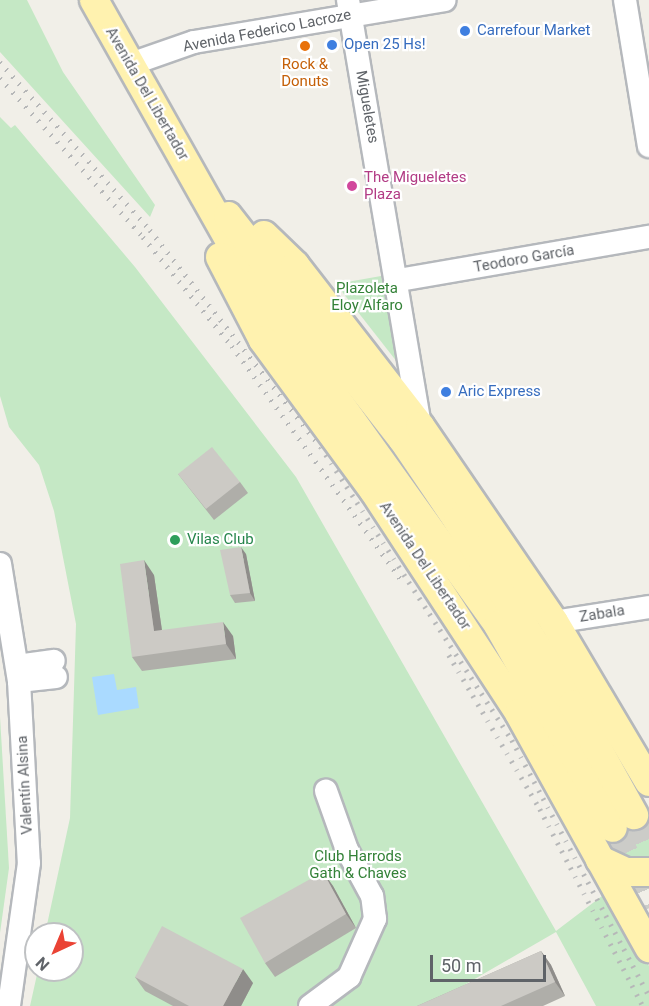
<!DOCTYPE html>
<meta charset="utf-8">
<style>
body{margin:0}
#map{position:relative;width:649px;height:1006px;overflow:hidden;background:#f1efe8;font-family:Roboto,sans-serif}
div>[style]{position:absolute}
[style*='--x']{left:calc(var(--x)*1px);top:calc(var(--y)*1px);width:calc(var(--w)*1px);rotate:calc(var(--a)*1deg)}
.green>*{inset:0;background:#c5e8c5}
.water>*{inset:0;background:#aadaff}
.major-tunnel>*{height:28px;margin-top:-14px;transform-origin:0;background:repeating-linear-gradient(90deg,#ccccc8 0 28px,transparent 0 42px)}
.roads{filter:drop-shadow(2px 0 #b5b8bc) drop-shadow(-2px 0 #b5b8bc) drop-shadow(0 2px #b5b8bc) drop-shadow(0 -2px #b5b8bc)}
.minor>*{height:22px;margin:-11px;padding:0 11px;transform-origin:11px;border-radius:11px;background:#fff}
.major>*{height:28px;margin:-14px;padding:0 14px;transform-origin:14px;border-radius:14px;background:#fff2af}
.rail>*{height:4.5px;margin-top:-2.25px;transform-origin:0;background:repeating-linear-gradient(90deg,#b6b7b8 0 1.5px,transparent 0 9.5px)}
.wall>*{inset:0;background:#afaea9}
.shaded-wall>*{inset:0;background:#8f8d8a}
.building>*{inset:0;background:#cccac5}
.dots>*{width:16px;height:16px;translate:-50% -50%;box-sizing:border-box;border:3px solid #fff;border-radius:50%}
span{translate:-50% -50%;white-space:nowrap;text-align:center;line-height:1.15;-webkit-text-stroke:4.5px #fff;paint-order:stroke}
.street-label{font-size:15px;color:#5f6368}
.shop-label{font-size:15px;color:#366cbe}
.left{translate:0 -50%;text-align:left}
.food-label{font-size:15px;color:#c56008}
.hotel-label{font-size:15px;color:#b23c85}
.park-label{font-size:15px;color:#348238}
.leisure-label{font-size:15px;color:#27864d}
.north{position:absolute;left:24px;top:922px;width:60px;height:60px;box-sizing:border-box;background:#fff;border:2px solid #bfc1c3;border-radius:50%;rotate:224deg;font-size:16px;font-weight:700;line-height:24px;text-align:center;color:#5f6368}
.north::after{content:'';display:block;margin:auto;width:21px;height:27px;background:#ea4335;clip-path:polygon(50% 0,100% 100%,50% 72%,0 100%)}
.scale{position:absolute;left:430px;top:955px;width:116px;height:27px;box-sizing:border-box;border:3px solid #5f6368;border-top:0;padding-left:8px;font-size:18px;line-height:21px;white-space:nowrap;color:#5f6368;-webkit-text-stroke:4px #fff;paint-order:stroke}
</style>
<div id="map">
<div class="green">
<i style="clip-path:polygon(0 0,27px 0,63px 72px,155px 205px,150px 217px,0 52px)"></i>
<i style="clip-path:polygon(0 117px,11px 128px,15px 125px,135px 267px,296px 477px,556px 931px,606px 893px,649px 966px,649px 1006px,596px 1006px,556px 932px,428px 1006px,30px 1006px,38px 970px,72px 970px,72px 934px,45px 934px,70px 818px,76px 624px,54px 511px,39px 465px,9px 427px,0 396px)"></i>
<i style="clip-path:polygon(381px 276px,401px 367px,336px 284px)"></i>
<i style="clip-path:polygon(0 717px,9px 868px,0 933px)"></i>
<i style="clip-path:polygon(649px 820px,649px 865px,623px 860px,603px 844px)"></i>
</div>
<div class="water">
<i style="clip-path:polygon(114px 674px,117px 690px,136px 687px,139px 708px,98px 715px,92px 677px)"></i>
</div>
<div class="major-tunnel">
<i style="--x:634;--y:815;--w:38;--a:67"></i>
<i style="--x:613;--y:828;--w:88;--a:65.8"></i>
</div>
<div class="roads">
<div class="minor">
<i style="--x:348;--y:0;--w:432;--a:80.4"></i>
<i style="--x:625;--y:0;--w:148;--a:80.7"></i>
<i style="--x:128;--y:65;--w:70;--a:-19.2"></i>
<i style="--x:194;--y:42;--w:254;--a:-9.5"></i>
<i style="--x:399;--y:280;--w:254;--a:-9.8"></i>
<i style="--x:0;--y:564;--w:119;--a:80.8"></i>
<i style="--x:19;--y:681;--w:182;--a:86.9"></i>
<i style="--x:29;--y:863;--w:144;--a:98"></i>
<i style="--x:554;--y:622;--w:96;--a:-9"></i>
<i style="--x:17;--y:666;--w:37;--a:-8"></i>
<i style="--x:19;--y:681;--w:37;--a:-6"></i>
<i style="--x:310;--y:1006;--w:49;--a:-36.6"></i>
<i style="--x:349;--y:977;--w:64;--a:-65.9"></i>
<i style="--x:375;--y:919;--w:23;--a:-97"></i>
<i style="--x:372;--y:896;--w:52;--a:-118.5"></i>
<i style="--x:347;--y:850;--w:63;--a:-109.6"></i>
</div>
<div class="major">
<i style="--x:94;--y:0;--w:326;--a:60.6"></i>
<i style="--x:254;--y:284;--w:419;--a:54.4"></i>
<i style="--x:498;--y:625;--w:233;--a:60.5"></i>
<i style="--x:228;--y:216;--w:284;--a:52"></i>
<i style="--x:403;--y:440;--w:98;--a:55.8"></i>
<i style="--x:458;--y:521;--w:216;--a:57.9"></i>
<i style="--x:573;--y:704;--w:127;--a:61.2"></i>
<i style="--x:264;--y:235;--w:43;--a:44.1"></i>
<i style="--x:295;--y:265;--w:204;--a:52.2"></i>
<i style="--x:420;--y:426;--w:237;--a:55.6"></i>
<i style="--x:554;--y:622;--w:186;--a:59.3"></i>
<i style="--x:220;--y:257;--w:93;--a:62.6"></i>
<i style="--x:263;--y:340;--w:187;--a:53.7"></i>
<i style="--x:374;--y:491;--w:265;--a:56.8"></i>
<i style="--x:519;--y:713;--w:269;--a:61"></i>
<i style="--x:600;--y:860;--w:29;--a:25"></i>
<i style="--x:626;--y:872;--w:23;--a:0"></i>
</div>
</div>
<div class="rail">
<i style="--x:0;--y:62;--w:225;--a:48.2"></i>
<i style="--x:150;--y:230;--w:276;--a:51.8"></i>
<i style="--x:321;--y:447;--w:350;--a:56.9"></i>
<i style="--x:512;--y:740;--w:290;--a:61.8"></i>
<i style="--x:0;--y:78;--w:214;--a:48"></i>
<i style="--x:143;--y:237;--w:141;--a:50.8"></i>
<i style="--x:232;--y:346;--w:290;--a:54.1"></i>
<i style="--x:449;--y:655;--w:179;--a:59.4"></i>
<i style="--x:540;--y:809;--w:222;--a:62.4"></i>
</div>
<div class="wall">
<i style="clip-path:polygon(178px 474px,240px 482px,248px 493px,214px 520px)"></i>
<i style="clip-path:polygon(246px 554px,255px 601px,235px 603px,230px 595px)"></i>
<i style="clip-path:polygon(154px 575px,162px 630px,233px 636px,236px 659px,142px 671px,132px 657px)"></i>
<i style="clip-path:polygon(323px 872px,333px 886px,356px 928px,275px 977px,265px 963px)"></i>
<i style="clip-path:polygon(541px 951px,551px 965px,565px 996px,543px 1006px,417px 1006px)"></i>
<i style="clip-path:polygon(135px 977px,253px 983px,241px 1006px,173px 1006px,145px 991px)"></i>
</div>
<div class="shaded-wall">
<i style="clip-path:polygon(241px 547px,246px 554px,255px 601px,250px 593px)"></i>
<i style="clip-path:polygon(144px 560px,154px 575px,164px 645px,154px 631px)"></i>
<i style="clip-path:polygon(223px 622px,233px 636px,236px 659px,226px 644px)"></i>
<i style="clip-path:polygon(323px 872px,333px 886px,356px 928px,346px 914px)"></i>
<i style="clip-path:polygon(541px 951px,551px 965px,565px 996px,555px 982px)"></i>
<i style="clip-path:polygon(243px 969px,253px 983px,241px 1006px,223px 1006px)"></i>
</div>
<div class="building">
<i style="clip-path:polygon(212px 447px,240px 482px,206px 509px,178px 474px)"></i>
<i style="clip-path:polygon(241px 547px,250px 593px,230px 595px,220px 550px)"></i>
<i style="clip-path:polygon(144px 560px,154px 631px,223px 622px,226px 644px,132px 657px,120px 564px)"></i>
<i style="clip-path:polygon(323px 872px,346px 914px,265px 963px,240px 918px)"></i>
<i style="clip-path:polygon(162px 926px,243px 969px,223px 1006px,189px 1006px,135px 977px)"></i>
<i style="clip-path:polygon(541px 951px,555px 982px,501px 1006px,417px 1006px)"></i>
</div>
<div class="dots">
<i style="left:465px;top:31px;background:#3f7fe0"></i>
<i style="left:332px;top:45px;background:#3f7fe0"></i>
<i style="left:305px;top:46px;background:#e8710a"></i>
<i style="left:352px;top:186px;background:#d1479c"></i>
<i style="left:446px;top:392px;background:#3f7fe0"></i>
<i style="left:175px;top:540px;background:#2e9e5b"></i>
</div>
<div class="street-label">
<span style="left:267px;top:31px;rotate:-11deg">Avenida Federico Lacroze</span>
<span style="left:147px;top:94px;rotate:60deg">Avenida Del Libertador</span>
<span style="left:367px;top:107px;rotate:80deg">Migueletes</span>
<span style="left:524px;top:259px;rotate:-10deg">Teodoro García</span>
<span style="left:425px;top:566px;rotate:56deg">Avenida Del Libertador</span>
<span style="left:602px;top:614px;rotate:-9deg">Zabala</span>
<span style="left:25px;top:785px;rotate:-93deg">Valentín Alsina</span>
</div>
<div class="shop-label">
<span class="left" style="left:477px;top:31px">Carrefour Market</span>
<span class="left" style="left:344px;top:45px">Open 25 Hs!</span>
<span class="left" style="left:458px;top:392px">Aric Express</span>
</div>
<div class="food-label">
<span style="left:305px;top:73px">Rock &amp;<br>Donuts</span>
</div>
<div class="hotel-label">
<span class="left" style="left:364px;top:186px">The Migueletes<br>Plaza</span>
</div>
<div class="park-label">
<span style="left:367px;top:297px">Plazoleta<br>Eloy Alfaro</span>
<span style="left:358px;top:865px">Club Harrods<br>Gath &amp; Chaves</span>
</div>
<div class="leisure-label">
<span class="left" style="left:187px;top:540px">Vilas Club</span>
</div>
<div class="north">N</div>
<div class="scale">50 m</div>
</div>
